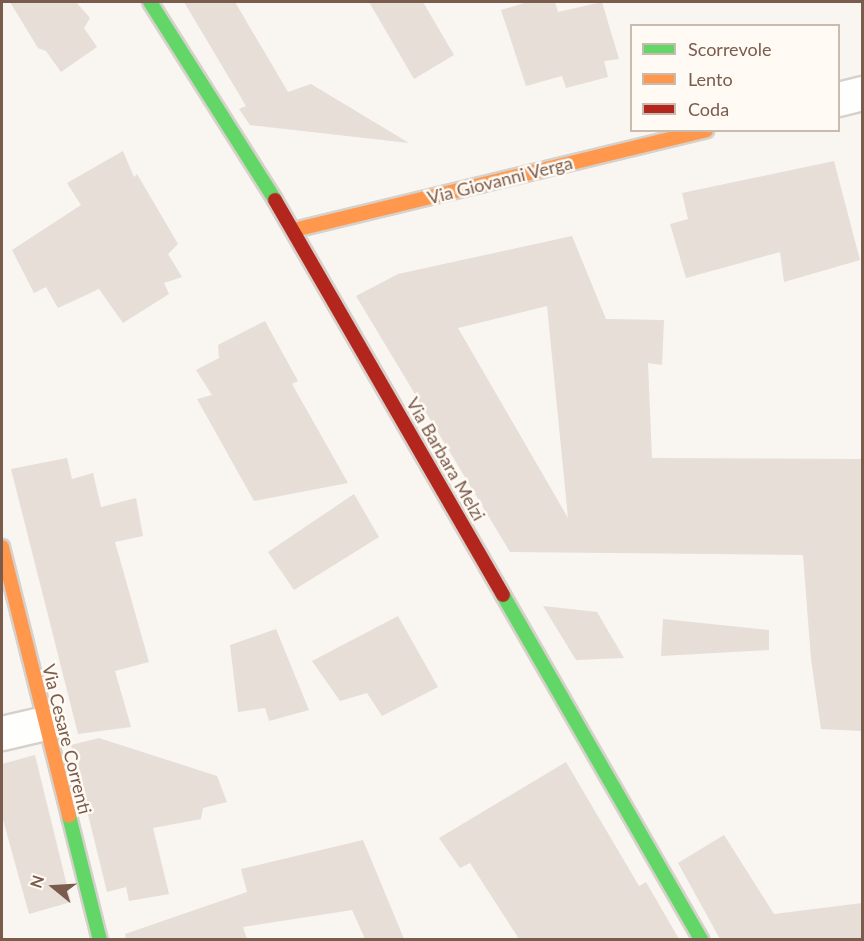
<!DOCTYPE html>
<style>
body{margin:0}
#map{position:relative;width:864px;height:941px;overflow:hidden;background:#f9f5f0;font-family:Lato,sans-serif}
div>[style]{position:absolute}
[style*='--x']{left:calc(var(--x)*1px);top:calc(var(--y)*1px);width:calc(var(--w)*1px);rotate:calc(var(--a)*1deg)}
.building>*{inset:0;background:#e6ded7}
.roads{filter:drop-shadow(2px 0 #d7d1cb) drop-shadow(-2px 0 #d7d1cb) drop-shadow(0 2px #d7d1cb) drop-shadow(0 -2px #d7d1cb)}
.street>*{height:33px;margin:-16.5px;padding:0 16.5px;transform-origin:16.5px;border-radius:16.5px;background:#fefefd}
.fast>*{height:14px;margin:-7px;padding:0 7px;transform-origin:7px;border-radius:7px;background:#63d668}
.slow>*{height:14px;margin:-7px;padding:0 7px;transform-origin:7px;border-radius:7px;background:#ff974d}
.jam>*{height:14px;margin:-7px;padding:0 7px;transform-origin:7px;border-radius:7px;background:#b3261e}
span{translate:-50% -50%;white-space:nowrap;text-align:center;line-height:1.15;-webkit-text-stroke:5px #fffaf3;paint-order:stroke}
.street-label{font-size:18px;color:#7a5c4d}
.frame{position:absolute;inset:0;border:3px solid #7a5c4d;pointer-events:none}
.legend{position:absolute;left:630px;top:24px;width:210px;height:108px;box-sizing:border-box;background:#fffaf3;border:2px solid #cabbb1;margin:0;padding:8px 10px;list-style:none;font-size:18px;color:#7a5c4d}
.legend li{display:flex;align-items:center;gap:12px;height:30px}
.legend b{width:30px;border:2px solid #cabbb1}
.north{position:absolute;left:24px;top:857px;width:60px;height:60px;-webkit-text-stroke:4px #fffaf3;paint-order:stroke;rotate:288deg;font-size:16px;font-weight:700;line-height:24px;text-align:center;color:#7a5c4d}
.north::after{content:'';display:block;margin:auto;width:21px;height:27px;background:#7a5c4d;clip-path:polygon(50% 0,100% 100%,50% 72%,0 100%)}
</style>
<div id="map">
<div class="building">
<i style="clip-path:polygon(10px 2px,76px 2px,90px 18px,84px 28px,97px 47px,61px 72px,46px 51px,38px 48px)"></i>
<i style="clip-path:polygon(184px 2px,235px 2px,288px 92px,311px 84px,409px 143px,250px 125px,239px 109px,246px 106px)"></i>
<i style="clip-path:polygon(369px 2px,423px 2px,454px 55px,414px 79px)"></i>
<i style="clip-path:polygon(528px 2px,555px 2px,558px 12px,602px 2px,619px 59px,604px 61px,608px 77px,566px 88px,562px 76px,526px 86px,501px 10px)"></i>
<i style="clip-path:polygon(123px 151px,134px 177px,137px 174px,178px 244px,168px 254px,182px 277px,164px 283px,169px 294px,123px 323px,99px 289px,58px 308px,46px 287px,34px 293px,12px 250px,81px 205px,67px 183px)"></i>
<i style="clip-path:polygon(834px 161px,860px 260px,784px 282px,780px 252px,686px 278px,670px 224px,688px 219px,682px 193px)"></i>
<i style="clip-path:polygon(evenodd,572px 236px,606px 319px,664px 320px,662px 365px,648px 363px,652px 458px,862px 459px,862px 731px,821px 729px,811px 659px,803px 555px,510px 552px,356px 296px,398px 274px,572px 236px,547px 306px,568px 518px,458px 328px,547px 306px)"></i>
<i style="clip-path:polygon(265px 321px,298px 381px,292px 384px,348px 483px,254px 501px,197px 399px,212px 395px,196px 370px,219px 358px,218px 345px)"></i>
<i style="clip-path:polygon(67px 458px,72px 479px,93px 473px,101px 507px,136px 498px,143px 536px,115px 542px,149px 662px,115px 671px,131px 727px,78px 734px,11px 469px)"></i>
<i style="clip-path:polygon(354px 494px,379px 537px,294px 590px,268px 552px)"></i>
<i style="clip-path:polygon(543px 606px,597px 612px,624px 658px,576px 660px)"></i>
<i style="clip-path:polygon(398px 616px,438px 687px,382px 716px,367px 693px,340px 701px,312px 661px)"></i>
<i style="clip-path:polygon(663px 619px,769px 630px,769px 650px,661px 656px)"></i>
<i style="clip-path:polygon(276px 629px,309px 710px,269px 721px,265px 708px,238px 712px,230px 645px)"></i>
<i style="clip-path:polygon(99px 738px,217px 776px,227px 802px,203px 808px,201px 819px,153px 828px,169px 894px,129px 901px,126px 887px,107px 892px,71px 745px)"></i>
<i style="clip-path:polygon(35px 755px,71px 902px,29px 914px,2px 816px,2px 764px)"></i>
<i style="clip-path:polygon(566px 762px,639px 886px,646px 882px,679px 939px,519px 939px,470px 863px,460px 868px,439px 838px)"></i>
<i style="clip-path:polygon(724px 835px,774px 914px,862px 903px,862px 939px,720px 939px,678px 863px)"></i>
<i style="clip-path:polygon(363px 840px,404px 939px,365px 939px,352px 910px,243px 927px,247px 939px,126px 939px,125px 934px,247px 892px,241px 869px)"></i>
</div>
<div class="roads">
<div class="street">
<i style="--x:838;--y:99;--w:25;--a:-14"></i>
<i style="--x:2;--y:733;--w:44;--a:-13.1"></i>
</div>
<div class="fast">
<i style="--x:150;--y:2;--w:234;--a:57.7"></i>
<i style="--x:503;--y:595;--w:398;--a:60.1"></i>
<i style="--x:69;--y:816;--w:128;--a:76"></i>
</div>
<div class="slow">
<i style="--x:294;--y:230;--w:424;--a:-13.6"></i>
<i style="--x:2;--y:547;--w:277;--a:76"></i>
</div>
<div class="jam">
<i style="--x:275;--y:200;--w:456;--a:60"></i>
</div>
</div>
<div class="street-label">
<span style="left:500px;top:180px;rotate:-14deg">Via Giovanni Verga</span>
<span style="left:446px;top:459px;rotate:60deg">Via Barbara Melzi</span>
<span style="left:67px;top:739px;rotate:76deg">Via Cesare Correnti</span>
</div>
<div class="frame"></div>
<ul class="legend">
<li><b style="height:8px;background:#63d668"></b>Scorrevole</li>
<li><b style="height:8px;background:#ff974d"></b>Lento</li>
<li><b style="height:8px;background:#b3261e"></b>Coda</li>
</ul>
<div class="north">N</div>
</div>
